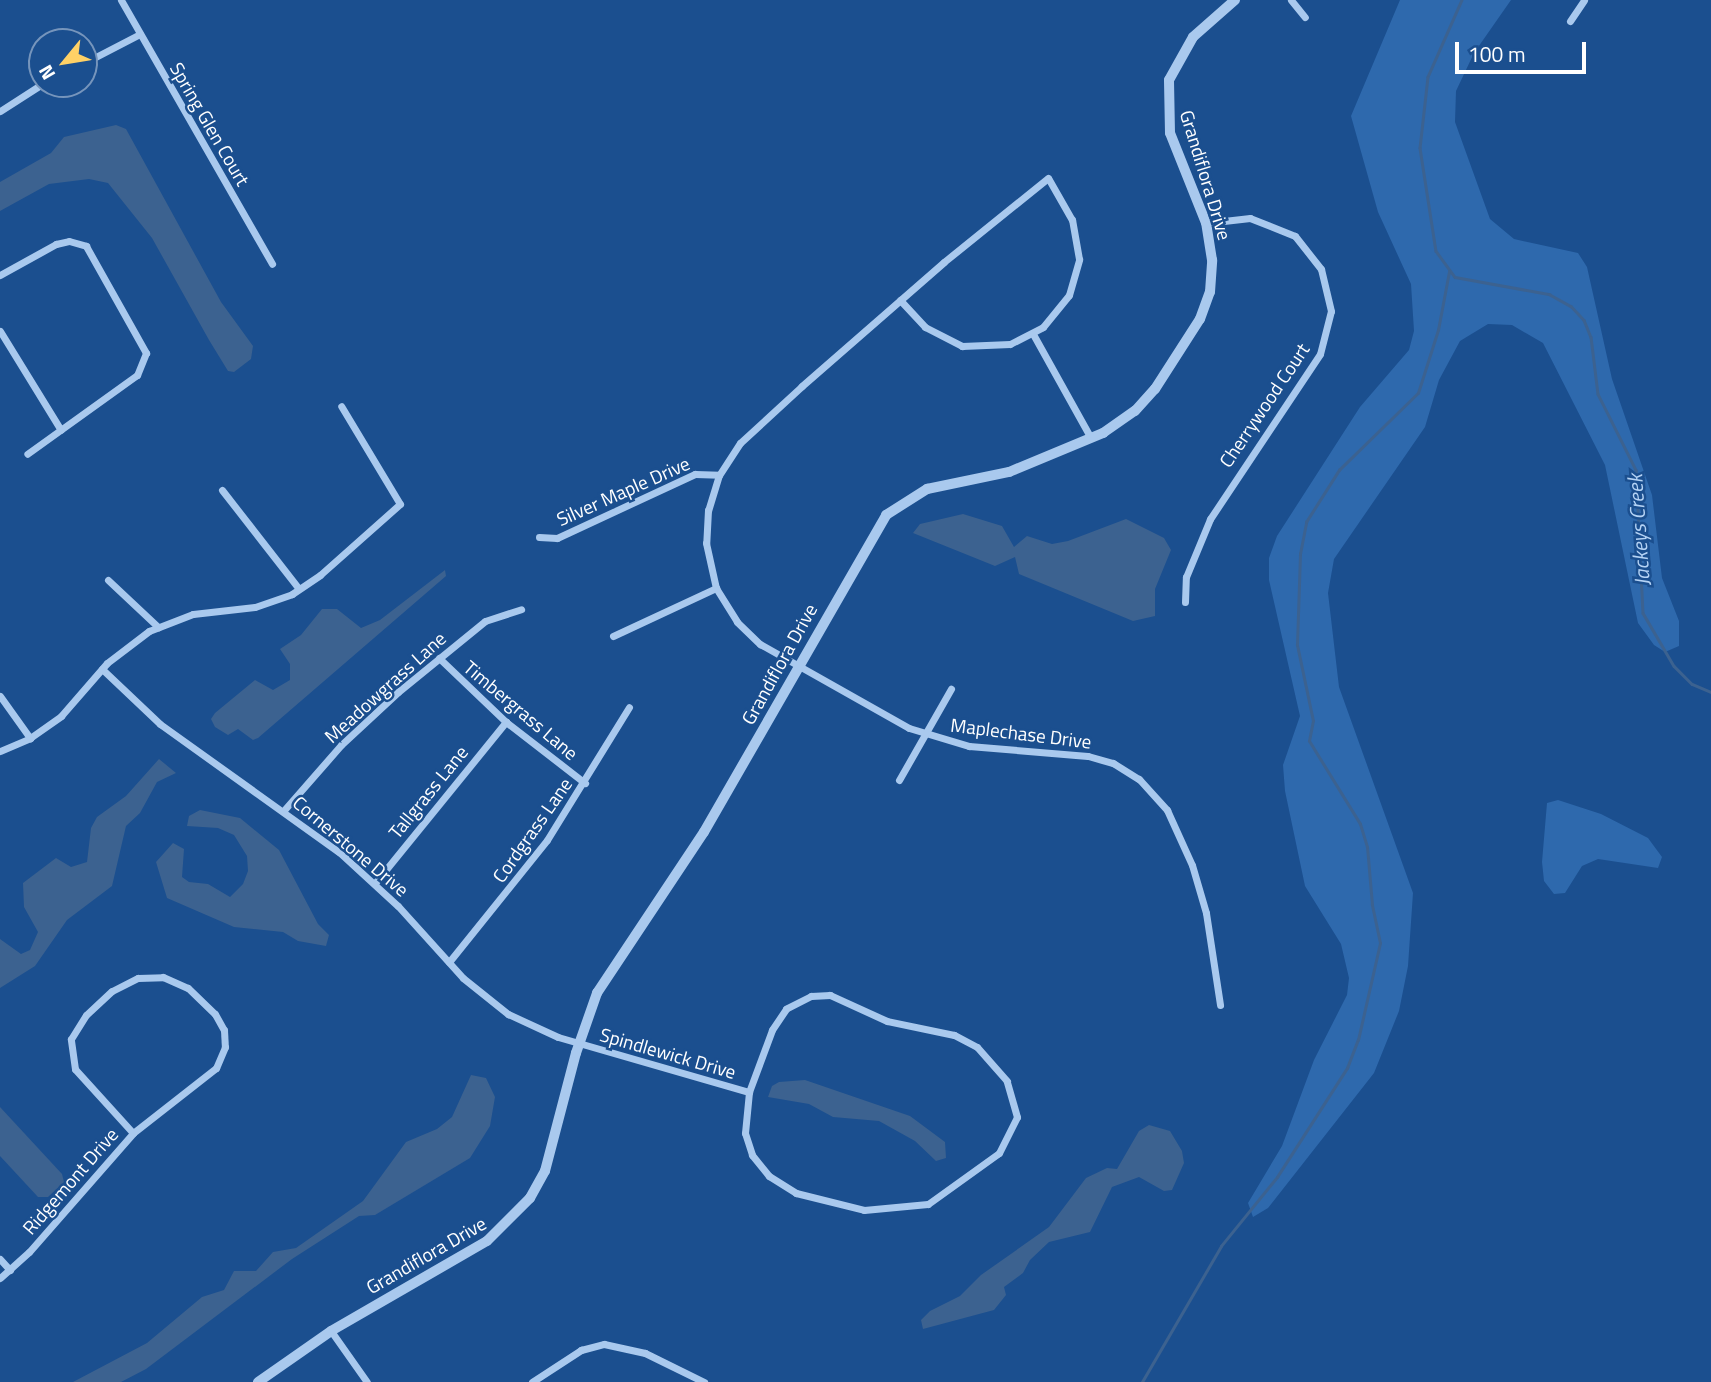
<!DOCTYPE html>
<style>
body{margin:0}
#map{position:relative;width:1711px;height:1382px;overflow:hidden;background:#1b4f8f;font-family:"Titillium Web",sans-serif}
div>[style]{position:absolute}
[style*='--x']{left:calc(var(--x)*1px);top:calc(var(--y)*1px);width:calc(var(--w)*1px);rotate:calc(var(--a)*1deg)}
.green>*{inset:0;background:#2e69ad}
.water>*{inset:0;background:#3c6290}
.stream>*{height:2.5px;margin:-1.25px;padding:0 1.25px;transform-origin:1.25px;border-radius:1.25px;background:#3c6290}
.minor>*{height:7px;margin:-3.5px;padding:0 3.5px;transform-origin:3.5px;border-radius:3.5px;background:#a9c9ee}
.tertiary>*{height:10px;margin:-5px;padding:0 5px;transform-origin:5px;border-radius:5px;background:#a9c9ee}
span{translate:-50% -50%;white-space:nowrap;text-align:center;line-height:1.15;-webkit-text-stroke:5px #1b4f8f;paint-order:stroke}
.street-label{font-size:19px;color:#fff}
.water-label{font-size:21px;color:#b5d3f5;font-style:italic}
.north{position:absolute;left:28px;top:28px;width:70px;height:70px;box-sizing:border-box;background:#1b4f8f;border:2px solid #7695bc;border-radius:50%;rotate:240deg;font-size:19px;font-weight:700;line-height:28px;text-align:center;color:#fff}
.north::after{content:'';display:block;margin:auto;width:24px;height:32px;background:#ffd166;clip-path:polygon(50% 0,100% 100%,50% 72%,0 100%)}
.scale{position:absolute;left:1455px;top:42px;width:131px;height:32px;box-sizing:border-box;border:4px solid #fff;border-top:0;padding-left:9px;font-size:21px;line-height:24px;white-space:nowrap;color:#fff;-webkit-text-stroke:5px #1b4f8f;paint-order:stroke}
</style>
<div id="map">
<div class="green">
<i style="clip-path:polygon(1400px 0,1511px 0,1474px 53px,1456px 91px,1455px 122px,1490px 219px,1514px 239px,1578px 253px,1587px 267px,1612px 379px,1652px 495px,1662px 578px,1679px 621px,1679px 646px,1665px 652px,1654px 645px,1638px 623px,1605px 465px,1543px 343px,1512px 325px,1488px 324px,1460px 341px,1439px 380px,1425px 427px,1334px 559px,1328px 593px,1339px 687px,1413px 893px,1408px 966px,1399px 1011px,1374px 1073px,1268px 1208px,1253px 1217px,1248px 1203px,1282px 1146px,1314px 1060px,1347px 995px,1349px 978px,1341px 944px,1305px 886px,1285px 791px,1283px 765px,1300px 716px,1269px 580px,1269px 558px,1277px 536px,1360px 407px,1409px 350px,1414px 331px,1411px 284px,1378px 212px,1351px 116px)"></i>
<i style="clip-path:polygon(1558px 800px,1601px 814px,1648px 838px,1662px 857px,1658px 868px,1598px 859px,1582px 866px,1565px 893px,1554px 894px,1544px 881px,1542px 862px,1547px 803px)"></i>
</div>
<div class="water">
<i style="clip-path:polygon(116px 125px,126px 129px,221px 302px,253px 346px,251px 359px,234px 372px,228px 371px,209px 340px,152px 238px,108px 183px,89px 179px,49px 184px,0 211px,0 182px,51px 153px,64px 137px)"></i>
<i style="clip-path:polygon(963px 514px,1002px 526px,1014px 547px,1027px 536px,1052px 544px,1068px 541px,1126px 519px,1164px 538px,1171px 550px,1155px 589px,1155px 616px,1133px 621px,1019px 574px,1015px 557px,995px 566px,913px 533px,920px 524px)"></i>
<i style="clip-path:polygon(445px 570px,446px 576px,258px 738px,253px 740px,238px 729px,228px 735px,215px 727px,211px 719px,215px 713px,255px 680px,273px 690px,290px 680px,290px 664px,280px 649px,301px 635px,322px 609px,337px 609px,361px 628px,380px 620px)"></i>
<i style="clip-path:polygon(159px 759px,176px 773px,157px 782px,140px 813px,126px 826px,112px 886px,67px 920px,35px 966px,0 988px,0 939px,21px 954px,30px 950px,38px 932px,24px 907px,23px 883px,56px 858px,71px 867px,87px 862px,91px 828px,97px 817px,126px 796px)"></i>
<i style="clip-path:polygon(200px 810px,240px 818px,279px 850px,318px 924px,329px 935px,326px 946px,298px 941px,283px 932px,234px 927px,167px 898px,156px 862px,173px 843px,184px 849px,182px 877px,189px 882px,208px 884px,230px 897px,243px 884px,248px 871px,247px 856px,234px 835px,218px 828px,187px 826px,189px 816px)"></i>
<i style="clip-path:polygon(471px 1075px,486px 1078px,495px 1097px,490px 1126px,470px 1158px,375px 1215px,359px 1216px,292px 1259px,146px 1369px,121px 1382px,73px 1382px,147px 1343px,202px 1297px,224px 1290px,234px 1271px,256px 1271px,273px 1252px,296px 1248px,363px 1201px,406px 1142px,437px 1129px,452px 1117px)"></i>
<i style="clip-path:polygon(805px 1080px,910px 1116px,945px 1142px,946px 1158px,936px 1161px,915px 1141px,879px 1121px,833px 1117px,809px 1104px,768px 1097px,772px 1086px,779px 1082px)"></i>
<i style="clip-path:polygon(0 1107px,62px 1174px,64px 1182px,48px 1197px,38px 1197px,0 1156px)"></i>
<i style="clip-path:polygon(1149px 1125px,1170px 1131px,1182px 1151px,1184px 1163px,1172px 1190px,1164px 1191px,1139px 1177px,1112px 1187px,1090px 1232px,1049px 1242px,1030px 1260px,1023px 1273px,1004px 1287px,1006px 1295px,994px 1310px,923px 1329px,921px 1320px,930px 1311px,960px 1296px,981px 1275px,1049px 1227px,1086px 1178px,1107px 1168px,1117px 1169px,1139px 1131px)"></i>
</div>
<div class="stream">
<i style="--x:1462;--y:0;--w:84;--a:113.8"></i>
<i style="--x:1428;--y:77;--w:71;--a:96.4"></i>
<i style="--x:1420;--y:148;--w:104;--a:81.2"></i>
<i style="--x:1436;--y:251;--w:32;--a:54"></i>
<i style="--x:1455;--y:277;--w:96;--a:10.3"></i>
<i style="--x:1549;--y:294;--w:25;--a:29"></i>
<i style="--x:1571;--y:306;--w:19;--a:47"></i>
<i style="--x:1584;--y:320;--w:18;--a:68"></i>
<i style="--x:1591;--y:337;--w:57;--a:83"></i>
<i style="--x:1598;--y:394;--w:85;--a:63.4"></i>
<i style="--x:1636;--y:470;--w:143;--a:87.2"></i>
<i style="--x:1643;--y:613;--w:61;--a:59.7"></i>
<i style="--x:1674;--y:666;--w:25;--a:45"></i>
<i style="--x:1692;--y:684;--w:21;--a:23"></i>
<i style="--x:1142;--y:1382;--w:157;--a:-59.8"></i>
<i style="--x:1221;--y:1246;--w:89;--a:-50.9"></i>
<i style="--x:1277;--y:1177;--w:130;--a:-57.3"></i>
<i style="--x:1347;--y:1068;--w:30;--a:-69"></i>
<i style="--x:1358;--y:1040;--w:99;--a:-77.2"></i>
<i style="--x:1380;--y:943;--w:39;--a:-102"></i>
<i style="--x:1372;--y:905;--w:58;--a:-94.9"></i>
<i style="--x:1367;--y:847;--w:24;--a:-107"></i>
<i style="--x:1360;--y:824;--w:97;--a:-121.6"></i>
<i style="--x:1309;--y:741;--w:20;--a:-79"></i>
<i style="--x:1313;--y:721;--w:78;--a:-101.9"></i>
<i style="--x:1297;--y:645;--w:91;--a:-88.1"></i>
<i style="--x:1300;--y:554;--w:33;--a:-79"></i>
<i style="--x:1306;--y:522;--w:62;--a:-57.6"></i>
<i style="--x:1339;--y:470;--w:110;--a:-44.3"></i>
<i style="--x:1418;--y:393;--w:66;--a:-72.4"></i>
<i style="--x:1438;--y:330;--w:59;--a:-79.3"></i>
</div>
<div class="minor">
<i style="--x:121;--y:0;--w:304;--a:60.2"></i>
<i style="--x:1291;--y:0;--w:22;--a:51"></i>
<i style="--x:1570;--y:21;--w:25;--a:-56"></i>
<i style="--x:84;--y:63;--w:63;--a:-27.4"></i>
<i style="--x:0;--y:111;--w:50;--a:-32.7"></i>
<i style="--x:0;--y:275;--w:64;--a:-29"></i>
<i style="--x:56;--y:244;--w:13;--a:-13"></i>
<i style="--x:69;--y:241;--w:18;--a:16"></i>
<i style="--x:86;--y:246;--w:123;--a:60.7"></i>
<i style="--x:146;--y:353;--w:24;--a:112"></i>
<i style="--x:137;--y:375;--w:135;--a:144.3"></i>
<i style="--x:900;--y:300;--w:37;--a:47"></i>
<i style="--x:925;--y:327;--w:42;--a:27.2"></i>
<i style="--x:962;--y:346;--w:48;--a:-2.4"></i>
<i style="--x:1010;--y:344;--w:37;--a:-27"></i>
<i style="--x:1043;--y:327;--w:41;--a:-50.9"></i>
<i style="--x:1069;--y:295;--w:37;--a:-74"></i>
<i style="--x:1079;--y:259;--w:40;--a:-100"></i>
<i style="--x:1072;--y:220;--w:48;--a:-119.7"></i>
<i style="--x:1048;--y:178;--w:134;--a:141.1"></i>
<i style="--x:944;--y:262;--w:189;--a:138.9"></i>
<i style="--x:802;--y:386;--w:84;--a:137.4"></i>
<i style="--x:740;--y:443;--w:38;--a:123"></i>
<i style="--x:719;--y:475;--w:37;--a:107"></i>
<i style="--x:708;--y:510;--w:33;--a:93"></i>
<i style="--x:706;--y:543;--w:46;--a:77.5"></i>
<i style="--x:716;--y:588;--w:40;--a:58"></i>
<i style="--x:737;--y:622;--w:32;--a:44"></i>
<i style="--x:760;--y:644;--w:171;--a:29.4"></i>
<i style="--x:909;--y:728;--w:63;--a:16.7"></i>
<i style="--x:969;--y:746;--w:119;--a:4.8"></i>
<i style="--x:1088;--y:756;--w:26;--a:16"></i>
<i style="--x:1113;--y:763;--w:31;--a:32"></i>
<i style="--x:1139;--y:779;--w:42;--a:47.9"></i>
<i style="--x:1167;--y:810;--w:60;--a:65.6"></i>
<i style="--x:1192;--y:865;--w:50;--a:73.7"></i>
<i style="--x:1206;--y:913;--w:93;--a:81.3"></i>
<i style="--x:0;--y:331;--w:116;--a:58.4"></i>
<i style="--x:1033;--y:334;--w:119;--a:60.9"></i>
<i style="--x:222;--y:490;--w:125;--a:52.1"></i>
<i style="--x:539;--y:537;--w:18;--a:3"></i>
<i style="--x:557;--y:538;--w:152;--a:-24.9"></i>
<i style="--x:695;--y:474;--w:24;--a:2"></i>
<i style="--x:108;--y:580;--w:69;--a:43.2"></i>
<i style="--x:1185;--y:602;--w:25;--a:-88"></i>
<i style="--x:1186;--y:577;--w:63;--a:-67.5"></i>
<i style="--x:1210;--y:519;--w:198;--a:-56.3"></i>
<i style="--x:1320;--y:354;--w:44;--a:-75.7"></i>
<i style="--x:1331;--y:311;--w:43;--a:-103.4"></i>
<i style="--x:1321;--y:269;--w:42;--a:-128.2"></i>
<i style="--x:1295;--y:236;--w:48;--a:-158.2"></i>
<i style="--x:1250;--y:218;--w:44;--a:173.5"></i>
<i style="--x:613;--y:636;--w:114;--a:-25"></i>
<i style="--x:439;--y:658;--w:93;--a:43.7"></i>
<i style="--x:506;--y:722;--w:100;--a:37.7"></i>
<i style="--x:102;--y:669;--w:80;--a:43.5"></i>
<i style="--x:160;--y:724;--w:220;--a:35.6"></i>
<i style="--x:339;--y:852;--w:80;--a:42.5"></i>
<i style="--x:398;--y:906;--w:97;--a:47.9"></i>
<i style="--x:463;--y:978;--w:58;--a:38.7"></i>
<i style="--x:508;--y:1014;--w:55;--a:24.7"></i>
<i style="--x:558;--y:1037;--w:199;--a:16.1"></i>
<i style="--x:749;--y:1092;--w:41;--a:95.6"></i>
<i style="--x:745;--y:1133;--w:23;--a:72"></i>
<i style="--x:752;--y:1155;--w:27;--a:51"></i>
<i style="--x:769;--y:1176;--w:32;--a:32"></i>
<i style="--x:796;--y:1193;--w:70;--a:14"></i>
<i style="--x:864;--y:1210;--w:64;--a:-5.4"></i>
<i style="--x:928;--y:1204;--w:87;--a:-35.7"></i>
<i style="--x:999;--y:1153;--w:40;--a:-63.4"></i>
<i style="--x:1017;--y:1117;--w:37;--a:-106"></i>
<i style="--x:1007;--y:1081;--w:45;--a:-131.4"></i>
<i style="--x:977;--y:1047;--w:26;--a:-152"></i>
<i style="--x:954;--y:1035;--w:68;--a:-168.2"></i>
<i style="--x:887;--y:1021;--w:63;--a:-155.5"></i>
<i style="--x:830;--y:995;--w:19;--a:177"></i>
<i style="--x:811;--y:996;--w:28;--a:153"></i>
<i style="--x:786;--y:1009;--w:25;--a:124"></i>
<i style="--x:772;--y:1030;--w:66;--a:110.4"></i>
<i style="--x:0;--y:696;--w:52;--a:54.5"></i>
<i style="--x:0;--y:751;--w:33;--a:-23"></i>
<i style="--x:30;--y:738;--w:38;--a:-35"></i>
<i style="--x:61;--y:716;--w:70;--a:-49"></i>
<i style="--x:107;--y:663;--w:53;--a:-37.3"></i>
<i style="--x:149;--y:631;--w:47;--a:-21.1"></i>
<i style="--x:193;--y:614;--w:62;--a:-6.4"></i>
<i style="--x:255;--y:607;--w:39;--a:-19"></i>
<i style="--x:292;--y:594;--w:34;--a:-34"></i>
<i style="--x:320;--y:575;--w:107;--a:-41.6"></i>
<i style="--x:400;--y:504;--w:114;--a:-121"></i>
<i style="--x:899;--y:780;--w:105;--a:-60.3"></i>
<i style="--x:285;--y:809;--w:85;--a:-48.8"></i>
<i style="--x:341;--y:745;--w:78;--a:-42.9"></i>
<i style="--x:398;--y:692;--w:112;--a:-39.2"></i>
<i style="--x:485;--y:621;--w:38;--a:-18"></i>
<i style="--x:375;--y:883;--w:208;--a:-50.9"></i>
<i style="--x:449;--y:962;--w:156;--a:-51.2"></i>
<i style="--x:547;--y:840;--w:156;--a:-58.3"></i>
<i style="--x:163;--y:977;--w:27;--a:24"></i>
<i style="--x:188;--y:988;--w:37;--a:44"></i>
<i style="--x:215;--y:1014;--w:18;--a:61"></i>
<i style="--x:224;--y:1030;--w:17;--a:87"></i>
<i style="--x:225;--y:1047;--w:23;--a:113"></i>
<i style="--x:216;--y:1068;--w:105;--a:141.9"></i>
<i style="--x:133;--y:1133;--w:86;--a:-132.2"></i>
<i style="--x:75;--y:1069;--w:30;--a:-98"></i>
<i style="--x:71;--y:1039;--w:28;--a:-58"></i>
<i style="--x:86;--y:1015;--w:35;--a:-43"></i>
<i style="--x:112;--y:991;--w:29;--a:-27"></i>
<i style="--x:138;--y:978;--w:25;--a:-2"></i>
<i style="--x:0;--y:1259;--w:15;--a:48"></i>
<i style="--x:0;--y:1278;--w:39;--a:-42"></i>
<i style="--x:29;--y:1252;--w:158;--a:-48.8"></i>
<i style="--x:331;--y:1331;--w:62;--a:54.8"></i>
<i style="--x:532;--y:1382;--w:59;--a:-33.1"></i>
<i style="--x:581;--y:1350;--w:24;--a:-15"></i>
<i style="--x:604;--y:1344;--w:42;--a:12.4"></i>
<i style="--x:645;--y:1353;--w:66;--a:26.2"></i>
</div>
<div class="tertiary">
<i style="--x:258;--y:1382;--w:89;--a:-34.9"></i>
<i style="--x:331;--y:1331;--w:180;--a:-30"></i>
<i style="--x:487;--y:1241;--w:61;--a:-45"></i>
<i style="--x:530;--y:1198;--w:31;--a:-61"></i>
<i style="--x:545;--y:1171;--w:122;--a:-75.3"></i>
<i style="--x:576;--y:1053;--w:64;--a:-70.7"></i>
<i style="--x:597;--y:993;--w:193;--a:-56.4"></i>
<i style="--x:704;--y:832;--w:366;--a:-60.1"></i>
<i style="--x:886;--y:515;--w:49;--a:-32.4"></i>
<i style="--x:927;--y:489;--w:84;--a:-11.7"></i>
<i style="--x:1009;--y:472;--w:102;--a:-22.5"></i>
<i style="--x:1103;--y:433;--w:39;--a:-35"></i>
<i style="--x:1135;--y:411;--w:30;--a:-48"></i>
<i style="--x:1155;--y:389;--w:83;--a:-57.3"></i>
<i style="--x:1200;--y:319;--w:29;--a:-70"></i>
<i style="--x:1210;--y:292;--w:32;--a:-86"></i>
<i style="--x:1212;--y:260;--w:37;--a:-99"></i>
<i style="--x:1206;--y:223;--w:97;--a:-111.8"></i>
<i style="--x:1170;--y:133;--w:53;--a:-91.1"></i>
<i style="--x:1169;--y:80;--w:49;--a:-60.8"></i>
<i style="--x:1193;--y:37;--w:56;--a:-41.4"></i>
</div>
<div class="street-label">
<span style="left:210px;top:124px;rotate:60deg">Spring Glen Court</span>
<span style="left:1206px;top:175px;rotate:73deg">Grandiflora Drive</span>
<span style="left:1264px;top:405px;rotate:-56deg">Cherrywood Court</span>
<span style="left:623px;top:491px;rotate:-24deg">Silver Maple Drive</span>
<span style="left:779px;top:664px;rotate:-61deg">Grandiflora Drive</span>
<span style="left:385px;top:687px;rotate:-42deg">Meadowgrass Lane</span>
<span style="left:521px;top:710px;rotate:40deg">Timbergrass Lane</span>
<span style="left:1021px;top:733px;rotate:7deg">Maplechase Drive</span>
<span style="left:428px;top:792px;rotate:-51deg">Tallgrass Lane</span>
<span style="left:532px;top:830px;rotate:-55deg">Cordgrass Lane</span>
<span style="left:351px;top:846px;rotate:40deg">Cornerstone Drive</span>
<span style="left:668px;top:1053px;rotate:16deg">Spindlewick Drive</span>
<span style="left:70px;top:1181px;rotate:-49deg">Ridgemont Drive</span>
<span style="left:426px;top:1255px;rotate:-30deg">Grandiflora Drive</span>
</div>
<div class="water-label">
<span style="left:1638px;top:530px;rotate:-94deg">Jackeys Creek</span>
</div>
<div class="north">N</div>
<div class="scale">100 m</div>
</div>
